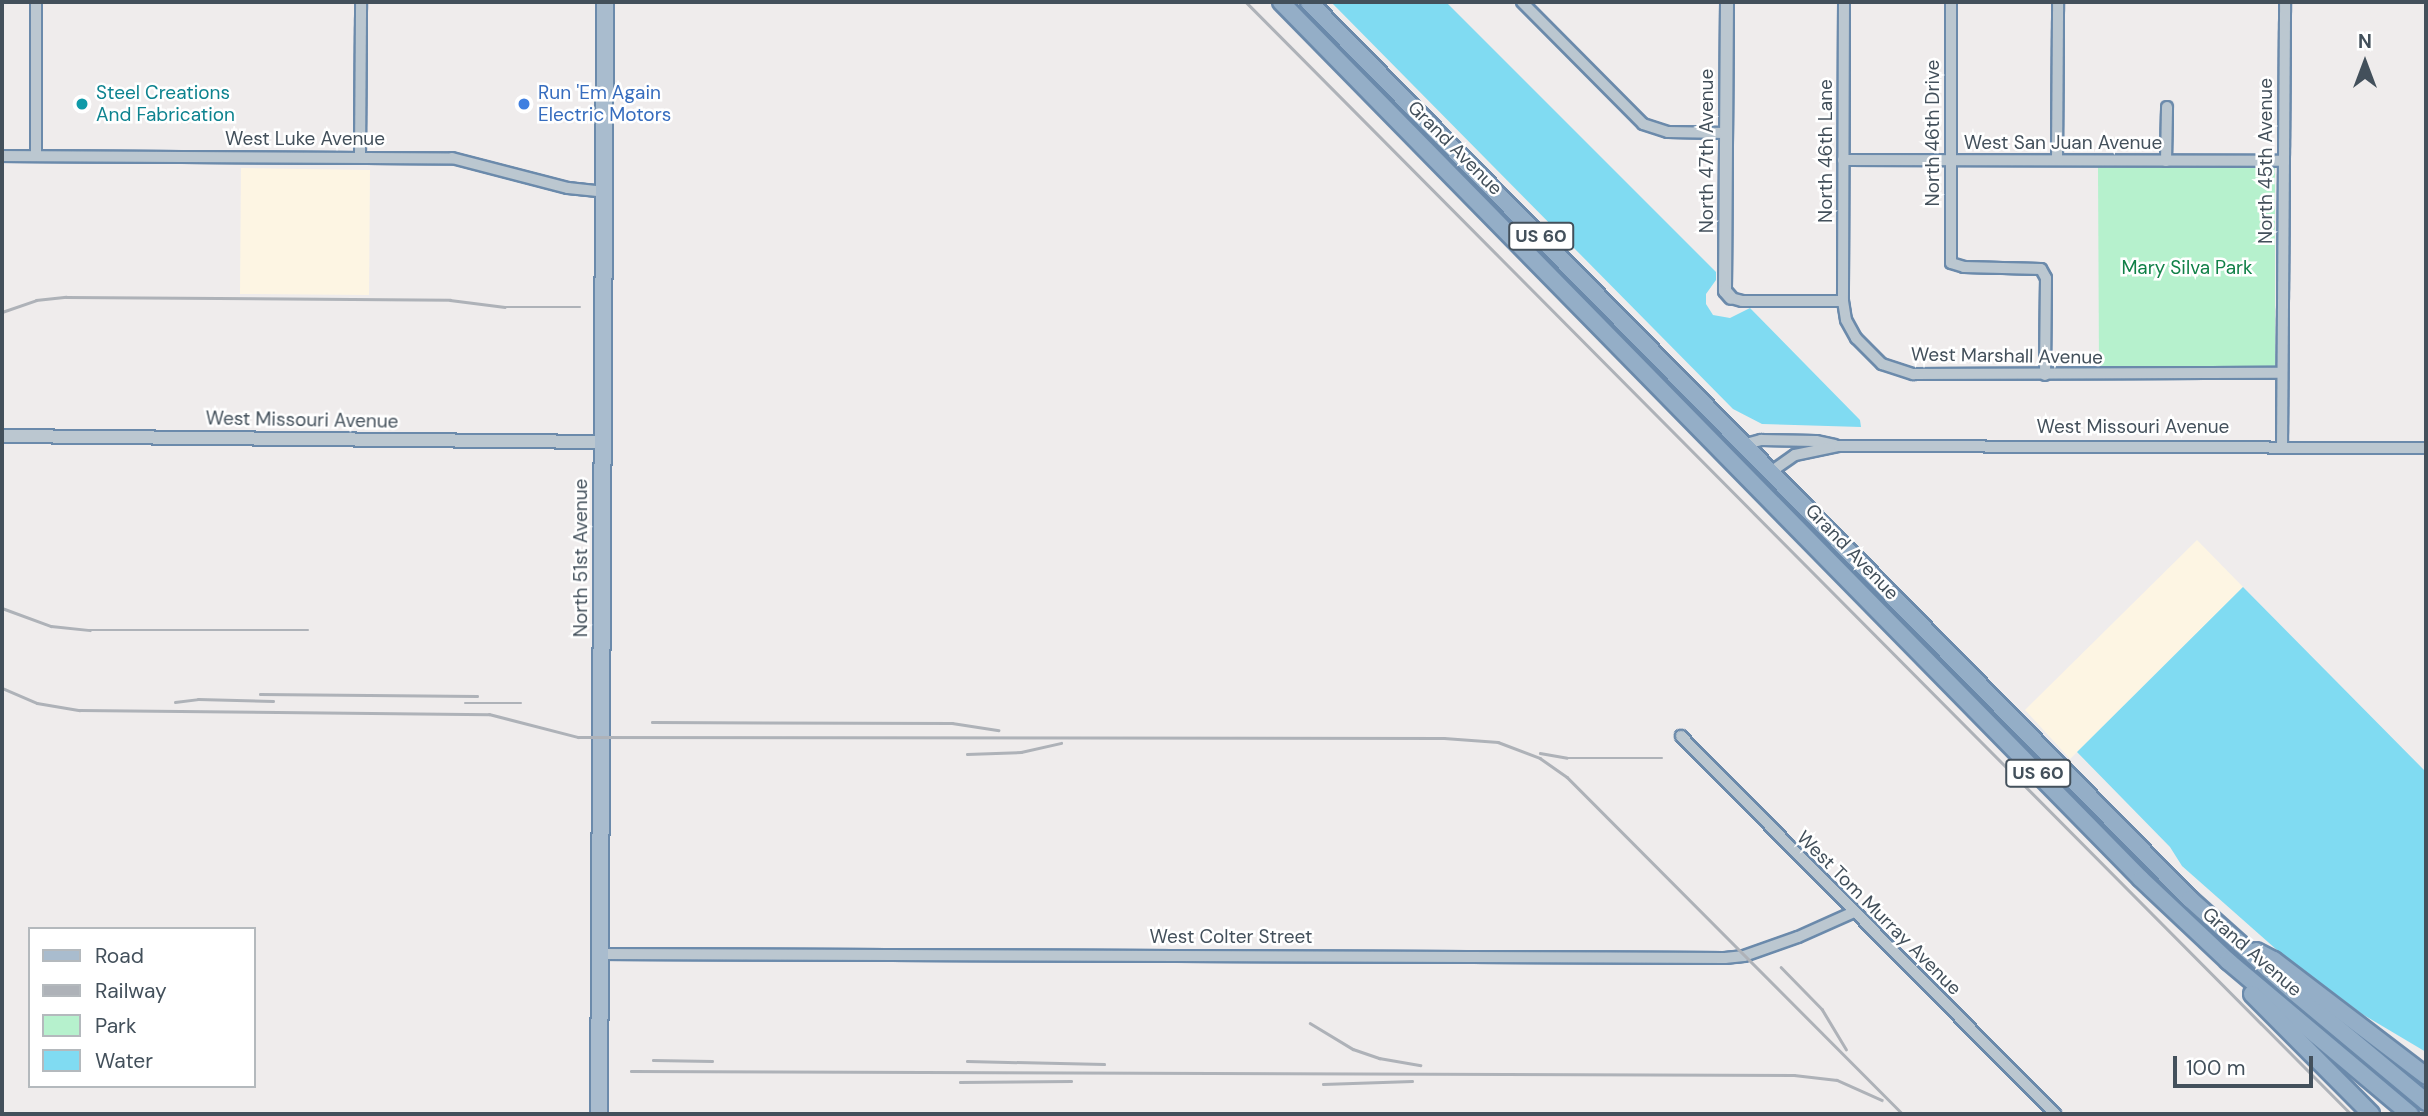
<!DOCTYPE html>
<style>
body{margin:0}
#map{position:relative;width:2428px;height:1116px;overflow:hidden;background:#efecec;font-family:"DM Sans",sans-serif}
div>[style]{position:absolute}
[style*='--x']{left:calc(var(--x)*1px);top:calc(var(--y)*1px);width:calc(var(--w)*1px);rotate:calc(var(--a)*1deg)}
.commercial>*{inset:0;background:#fdf5e3}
.green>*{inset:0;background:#b6f1cd}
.water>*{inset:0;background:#80dbf2}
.roads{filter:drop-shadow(2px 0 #6b8aab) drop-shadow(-2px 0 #6b8aab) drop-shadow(0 2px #6b8aab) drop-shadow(0 -2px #6b8aab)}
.minor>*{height:10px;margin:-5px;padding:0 5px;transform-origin:5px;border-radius:5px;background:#bbc7d0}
.tertiary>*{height:12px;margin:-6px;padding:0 6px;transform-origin:6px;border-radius:6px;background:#bbc7d0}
.primary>*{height:16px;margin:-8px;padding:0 8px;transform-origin:8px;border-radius:8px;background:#a9bcce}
.trunk>*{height:16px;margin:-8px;padding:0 8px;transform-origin:8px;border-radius:8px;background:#94aec7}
.rail>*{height:2.5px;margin:-1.25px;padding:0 1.25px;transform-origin:1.25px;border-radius:1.25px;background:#aeb2b8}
.dots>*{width:19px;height:19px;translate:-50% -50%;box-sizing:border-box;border:4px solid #fff;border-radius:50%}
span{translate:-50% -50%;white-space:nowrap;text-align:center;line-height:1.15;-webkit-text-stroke:5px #fff;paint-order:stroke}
.shield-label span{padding:2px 5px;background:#fff;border:2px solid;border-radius:5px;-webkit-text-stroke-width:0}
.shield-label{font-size:18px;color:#43505b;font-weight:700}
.culture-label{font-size:19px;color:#0d838f}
.left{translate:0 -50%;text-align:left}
.shop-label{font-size:19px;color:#366cbe}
.street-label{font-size:19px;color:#43505b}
.park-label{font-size:19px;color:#108047}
.frame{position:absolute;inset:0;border:4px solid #43505b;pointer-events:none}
.legend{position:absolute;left:28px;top:927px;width:228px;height:161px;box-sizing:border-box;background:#fff;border:2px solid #b4b9bd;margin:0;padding:9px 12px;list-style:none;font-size:21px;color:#43505b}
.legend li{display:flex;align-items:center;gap:14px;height:35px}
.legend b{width:35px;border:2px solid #b4b9bd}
.north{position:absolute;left:2330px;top:28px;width:70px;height:70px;-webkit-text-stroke:5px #fff;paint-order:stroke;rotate:0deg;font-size:19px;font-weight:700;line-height:28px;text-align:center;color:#43505b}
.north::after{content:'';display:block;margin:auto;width:24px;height:32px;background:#43505b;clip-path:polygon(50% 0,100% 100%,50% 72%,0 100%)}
.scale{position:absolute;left:2173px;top:1056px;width:140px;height:32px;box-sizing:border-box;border:4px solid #43505b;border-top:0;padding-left:9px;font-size:21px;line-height:24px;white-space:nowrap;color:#43505b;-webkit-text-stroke:5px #fff;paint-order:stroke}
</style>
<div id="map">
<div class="commercial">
<i style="clip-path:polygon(241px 168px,370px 170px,369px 295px,240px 294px)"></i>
<i style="clip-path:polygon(2197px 540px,2243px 587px,2070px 759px,2025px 710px)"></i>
</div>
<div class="green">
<i style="clip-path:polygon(2098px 167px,2275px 168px,2275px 368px,2099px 368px)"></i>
</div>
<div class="water">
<i style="clip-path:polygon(1331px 2px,1446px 2px,1716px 272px,1716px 280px,1706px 294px,1706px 304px,1713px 315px,1730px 318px,1750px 308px,1860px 420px,1861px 427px,1762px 424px,1733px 409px)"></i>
<i style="clip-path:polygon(2243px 587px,2426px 772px,2426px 1052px,2362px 1014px,2277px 950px,2182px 866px,2170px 847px,2077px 752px)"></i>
</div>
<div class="roads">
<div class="minor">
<i style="--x:1522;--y:2;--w:172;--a:45.2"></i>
<i style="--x:1643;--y:124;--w:26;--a:18"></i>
<i style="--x:1668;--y:132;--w:58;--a:1"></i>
<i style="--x:1844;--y:2;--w:299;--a:90.2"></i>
<i style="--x:1843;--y:301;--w:19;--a:81"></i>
<i style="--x:1846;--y:320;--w:21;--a:61"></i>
<i style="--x:1856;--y:338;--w:37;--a:45"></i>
<i style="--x:1882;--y:364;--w:33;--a:18"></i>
<i style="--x:1913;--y:374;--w:369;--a:-0.2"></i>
<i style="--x:1951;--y:2;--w:261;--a:90"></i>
<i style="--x:1951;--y:263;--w:14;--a:17"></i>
<i style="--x:1964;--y:267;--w:77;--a:1.5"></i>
<i style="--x:2041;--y:269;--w:10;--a:61"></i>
<i style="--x:2046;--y:278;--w:97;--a:90.6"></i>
<i style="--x:2;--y:156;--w:450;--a:0.3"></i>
<i style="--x:452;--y:158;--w:120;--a:14.5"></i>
<i style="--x:568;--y:188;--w:37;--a:6"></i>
<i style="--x:36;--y:156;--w:154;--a:-90"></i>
<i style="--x:360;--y:157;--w:155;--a:-89.6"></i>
<i style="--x:1843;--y:160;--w:440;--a:0.1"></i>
<i style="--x:2057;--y:160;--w:158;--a:-89.6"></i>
<i style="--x:2166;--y:161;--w:54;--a:-88.9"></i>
<i style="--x:1731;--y:298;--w:11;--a:15"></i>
<i style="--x:1742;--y:301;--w:101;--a:0"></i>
<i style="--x:1746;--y:444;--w:16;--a:-15"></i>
<i style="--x:1761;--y:440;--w:55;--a:1"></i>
<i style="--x:1816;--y:441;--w:19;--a:12"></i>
<i style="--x:2282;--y:447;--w:445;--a:-89.6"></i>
<i style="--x:1772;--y:471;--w:28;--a:-35"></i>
<i style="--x:1795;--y:455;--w:45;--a:-11.6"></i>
<i style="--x:1839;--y:446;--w:587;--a:0.2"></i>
<i style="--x:1681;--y:736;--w:532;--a:45.3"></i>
<i style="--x:599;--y:954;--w:1126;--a:0.2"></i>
<i style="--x:1725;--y:958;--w:19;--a:-6"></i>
<i style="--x:1744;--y:956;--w:57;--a:-19.4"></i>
<i style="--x:1798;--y:937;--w:61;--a:-24.1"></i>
</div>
<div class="tertiary">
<i style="--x:1727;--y:2;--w:289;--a:90.4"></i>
<i style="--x:1725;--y:291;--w:9;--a:49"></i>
<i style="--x:2;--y:436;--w:600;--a:0.57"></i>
</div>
<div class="primary">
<i style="--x:599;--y:1114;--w:1112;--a:-89.69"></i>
</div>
<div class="trunk">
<i style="--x:1281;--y:2;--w:1228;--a:45.56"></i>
<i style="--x:2141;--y:879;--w:120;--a:43.3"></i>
<i style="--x:2228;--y:961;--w:238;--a:40.1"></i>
<i style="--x:1309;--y:2;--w:1257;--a:45.52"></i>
<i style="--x:2190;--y:899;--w:138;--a:41.8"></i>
<i style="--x:2293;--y:991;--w:173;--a:39.8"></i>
<i style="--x:2256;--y:951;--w:20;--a:27"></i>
<i style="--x:2274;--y:960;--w:191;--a:37.3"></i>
<i style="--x:2252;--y:994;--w:169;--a:45.2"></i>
</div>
</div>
<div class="rail">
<i style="--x:1246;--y:2;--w:1568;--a:45.18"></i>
<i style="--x:2;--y:312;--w:36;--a:-19"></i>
<i style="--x:36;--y:300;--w:30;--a:-6"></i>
<i style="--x:66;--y:297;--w:384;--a:0.4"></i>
<i style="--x:450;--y:300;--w:55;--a:7.3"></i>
<i style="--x:505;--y:307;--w:75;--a:0"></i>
<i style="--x:2;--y:608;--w:52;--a:20.2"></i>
<i style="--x:51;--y:626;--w:39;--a:6"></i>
<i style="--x:90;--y:630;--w:218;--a:0"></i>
<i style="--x:2;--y:688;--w:38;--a:23"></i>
<i style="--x:37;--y:703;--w:43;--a:9.5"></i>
<i style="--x:79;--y:710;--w:410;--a:0.6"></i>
<i style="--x:489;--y:714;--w:92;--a:14.5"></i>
<i style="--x:578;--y:737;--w:866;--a:0.07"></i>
<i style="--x:1444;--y:738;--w:54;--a:4.2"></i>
<i style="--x:1498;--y:742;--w:45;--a:20.9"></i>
<i style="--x:1540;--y:758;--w:33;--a:35"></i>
<i style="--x:1567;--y:777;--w:476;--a:45.1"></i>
<i style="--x:260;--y:694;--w:217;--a:0.5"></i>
<i style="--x:175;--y:702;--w:23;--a:-7"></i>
<i style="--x:198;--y:699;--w:75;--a:1.5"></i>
<i style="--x:465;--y:703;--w:56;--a:0"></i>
<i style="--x:652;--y:722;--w:300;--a:0.2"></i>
<i style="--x:952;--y:723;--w:47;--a:8.7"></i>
<i style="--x:1540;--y:753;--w:27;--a:10"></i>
<i style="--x:1567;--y:758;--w:95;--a:0"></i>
<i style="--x:967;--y:754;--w:54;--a:-2.1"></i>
<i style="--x:1021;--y:752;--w:41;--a:-12.7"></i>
<i style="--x:1781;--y:967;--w:59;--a:45.7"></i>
<i style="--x:1822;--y:1009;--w:47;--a:59"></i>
<i style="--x:1310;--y:1023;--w:50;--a:31.2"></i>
<i style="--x:1353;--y:1049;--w:28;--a:19"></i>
<i style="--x:1379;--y:1058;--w:42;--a:9.7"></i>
<i style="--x:653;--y:1060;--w:59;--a:1"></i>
<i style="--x:967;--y:1061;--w:137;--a:1.3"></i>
<i style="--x:631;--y:1071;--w:1163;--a:0.2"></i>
<i style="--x:1794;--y:1075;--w:43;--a:6.6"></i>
<i style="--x:1837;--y:1080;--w:49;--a:24"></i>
<i style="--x:960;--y:1082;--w:111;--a:-0.5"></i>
<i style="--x:1323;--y:1084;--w:89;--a:-1.9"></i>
</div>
<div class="dots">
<i style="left:82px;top:104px;background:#0f9aa8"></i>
<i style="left:524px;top:104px;background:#3f7fe0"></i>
</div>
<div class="shield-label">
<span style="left:1541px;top:236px">US 60</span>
<span style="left:2038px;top:773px">US 60</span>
</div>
<div class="culture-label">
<span class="left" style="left:96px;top:104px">Steel Creations<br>And Fabrication</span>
</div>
<div class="shop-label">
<span class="left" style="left:538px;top:104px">Run 'Em Again<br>Electric Motors</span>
</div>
<div class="street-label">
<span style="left:1933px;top:133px;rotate:-90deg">North 46th Drive</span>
<span style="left:305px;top:139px">West Luke Avenue</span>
<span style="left:2063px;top:143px">West San Juan Avenue</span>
<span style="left:1455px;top:148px;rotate:45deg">Grand Avenue</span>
<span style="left:1707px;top:151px;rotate:-90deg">North 47th Avenue</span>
<span style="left:1826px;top:151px;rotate:-90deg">North 46th Lane</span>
<span style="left:2266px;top:161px;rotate:-90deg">North 45th Avenue</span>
<span style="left:2007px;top:356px;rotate:1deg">West Marshall Avenue</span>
<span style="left:302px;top:420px;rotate:1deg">West Missouri Avenue</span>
<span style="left:2133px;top:427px">West Missouri Avenue</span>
<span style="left:1852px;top:552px;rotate:46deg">Grand Avenue</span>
<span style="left:581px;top:558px;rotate:-90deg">North 51st Avenue</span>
<span style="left:1879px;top:913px;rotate:45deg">West Tom Murray Avenue</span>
<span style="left:1231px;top:937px">West Colter Street</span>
<span style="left:2252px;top:952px;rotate:41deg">Grand Avenue</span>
</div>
<div class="park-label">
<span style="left:2187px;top:268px">Mary Silva Park</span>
</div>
<div class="frame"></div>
<ul class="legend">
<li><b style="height:9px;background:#a9bcce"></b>Road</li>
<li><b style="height:9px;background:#aeb2b8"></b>Railway</li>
<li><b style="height:19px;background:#b6f1cd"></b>Park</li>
<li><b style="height:19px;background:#80dbf2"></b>Water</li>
</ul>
<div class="north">N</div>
<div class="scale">100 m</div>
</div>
